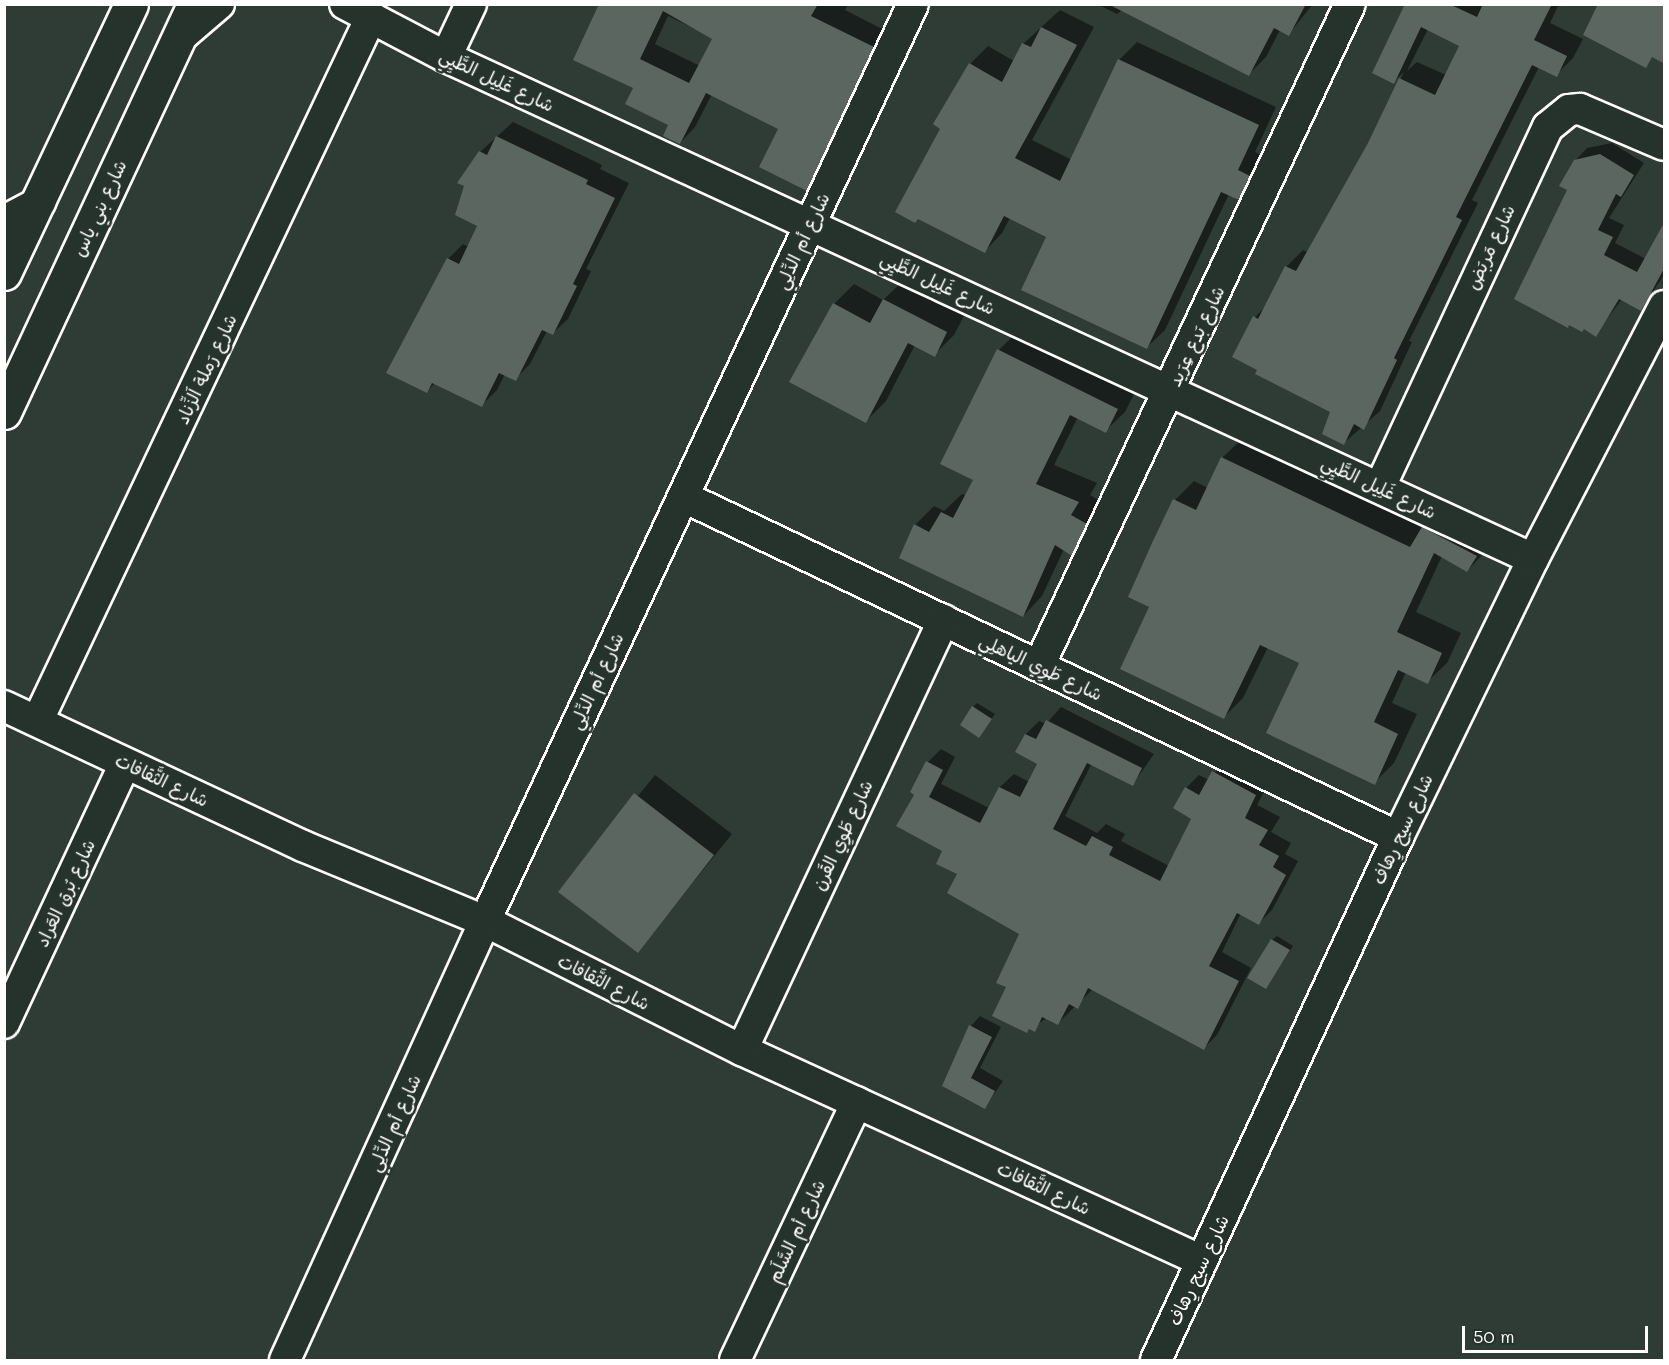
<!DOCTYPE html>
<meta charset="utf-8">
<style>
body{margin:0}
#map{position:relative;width:1669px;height:1365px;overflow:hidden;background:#2f3b35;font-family:Mali,"Playpen Sans Arabic",sans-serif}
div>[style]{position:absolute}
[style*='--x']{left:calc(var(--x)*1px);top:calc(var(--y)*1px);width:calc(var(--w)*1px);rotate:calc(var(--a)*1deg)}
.shadow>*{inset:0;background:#0007}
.building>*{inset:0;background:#5b6661}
.roads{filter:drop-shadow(2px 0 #fff) drop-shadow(-2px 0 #fff) drop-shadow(0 2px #fff) drop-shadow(0 -2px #fff)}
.minor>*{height:30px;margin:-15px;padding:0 15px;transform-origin:15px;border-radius:15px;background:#26332d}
.major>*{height:33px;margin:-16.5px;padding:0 16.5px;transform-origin:16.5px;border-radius:16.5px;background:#26332d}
span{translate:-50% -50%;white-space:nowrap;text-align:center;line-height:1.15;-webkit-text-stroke:5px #26332d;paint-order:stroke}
.street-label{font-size:18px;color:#fff}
.frame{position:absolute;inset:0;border:6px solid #fff;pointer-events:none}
.scale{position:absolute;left:1462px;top:1326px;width:186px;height:27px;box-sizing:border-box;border:3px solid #fff;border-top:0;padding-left:8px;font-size:18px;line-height:21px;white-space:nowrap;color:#fff;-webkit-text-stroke:4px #26332d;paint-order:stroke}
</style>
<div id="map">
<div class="shadow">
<i style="clip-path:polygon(evenodd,601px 4px,848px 4px,845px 10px,888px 32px,822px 174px,806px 189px,780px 128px,712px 94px,695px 127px,680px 143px,670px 124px,635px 87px,601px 4px,668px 16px,714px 38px,700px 66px,655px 44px,668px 16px)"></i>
<i style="clip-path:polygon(1097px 4px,1313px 4px,1289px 34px,1280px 30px,1266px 57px,1249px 74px,1122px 10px,1117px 14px)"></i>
<i style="clip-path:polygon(evenodd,1406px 4px,1559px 4px,1550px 23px,1583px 39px,1573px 58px,1556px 75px,1539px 67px,1472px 200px,1478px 203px,1409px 341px,1412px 342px,1380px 411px,1344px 443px,1332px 412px,1255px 317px,1266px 306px,1286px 267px,1303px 250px,1309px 253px,1370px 144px,1404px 72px,1393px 82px,1406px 4px,1428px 29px,1461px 46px,1446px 75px,1417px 62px,1407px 71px,1428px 29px)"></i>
<i style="clip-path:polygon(1060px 10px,1094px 27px,1032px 140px,1072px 160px,1119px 60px,1137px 42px,1276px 107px,1255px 152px,1267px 158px,1256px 181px,1238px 199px,1229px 194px,1165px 330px,1147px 347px,1048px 236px,1010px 218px,1002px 233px,985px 251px,942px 128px,935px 124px,970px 64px,988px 46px,1014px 61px,1023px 44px)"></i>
<i style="clip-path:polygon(513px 122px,602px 165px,600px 169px,629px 183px,586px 269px,591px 271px,568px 319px,553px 333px,547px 331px,530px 364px,515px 379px,505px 374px,497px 390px,482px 405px,435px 383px,427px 391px,448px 259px,463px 244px,469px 247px,479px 226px,480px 152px)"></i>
<i style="clip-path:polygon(1612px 143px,1644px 163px,1609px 218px,1624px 225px,1615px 243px,1646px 259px,1664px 233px,1664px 275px,1641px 309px,1622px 299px,1595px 335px,1569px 190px,1575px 161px,1587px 148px)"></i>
<i style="clip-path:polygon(904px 280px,966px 312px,954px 335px,934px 355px,915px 345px,886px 401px,866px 421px,834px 304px,854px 284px,883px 300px)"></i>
<i style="clip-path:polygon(1018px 331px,1136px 390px,1125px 412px,1105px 431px,1078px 417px,1054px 465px,1097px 483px,1090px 495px,1105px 504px,1091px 535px,1072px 554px,1064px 549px,1042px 596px,1023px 616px,915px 525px,934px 506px,944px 511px,962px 494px,967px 496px,975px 480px,999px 350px)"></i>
<i style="clip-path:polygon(1242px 439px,1425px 526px,1442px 508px,1486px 551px,1467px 571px,1442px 556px,1416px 612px,1461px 633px,1447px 663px,1427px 682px,1406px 672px,1392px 703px,1417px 714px,1394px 763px,1374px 783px,1301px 662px,1268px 647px,1243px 698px,1224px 717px,1151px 606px,1175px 500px,1194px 481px,1208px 488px,1222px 458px)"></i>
<i style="clip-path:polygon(977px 703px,995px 714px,979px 736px,973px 707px)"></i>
<i style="clip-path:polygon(1061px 707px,1154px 754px,1133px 784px,1092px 763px,1065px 816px,1097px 833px,1106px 824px,1125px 834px,1121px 841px,1169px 866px,1193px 818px,1186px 788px,1199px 775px,1209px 780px,1226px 759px,1269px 782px,1257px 805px,1280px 817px,1271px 832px,1291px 843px,1285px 854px,1298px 861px,1272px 910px,1259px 923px,1241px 913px,1222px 952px,1251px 968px,1217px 1035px,1204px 1048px,1093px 989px,1058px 1023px,1047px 1018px,1027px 1031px,1021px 933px,959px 873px,916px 794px,928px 762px,941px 749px,955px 757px,941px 784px,989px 808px,1000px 787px,1014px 774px,1029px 782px,1039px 763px,1026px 734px,1039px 721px,1046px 724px)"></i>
<i style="clip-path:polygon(655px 775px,732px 834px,638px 951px,561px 891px)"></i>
<i style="clip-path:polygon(1277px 936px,1293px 946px,1266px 988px,1272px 940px)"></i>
<i style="clip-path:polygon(980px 1016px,1001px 1027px,980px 1068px,1003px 1081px,985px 1107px,944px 1086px,971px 1026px)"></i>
</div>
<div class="building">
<i style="clip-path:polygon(evenodd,599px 4px,818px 4px,811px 16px,874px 47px,807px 191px,759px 167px,778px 129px,706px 93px,680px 144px,663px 136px,668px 125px,625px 104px,633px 88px,573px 60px,599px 4px,663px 11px,712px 39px,689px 83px,640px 59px,663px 11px)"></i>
<i style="clip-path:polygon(1108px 4px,1306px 4px,1289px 36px,1274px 28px,1249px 76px)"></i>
<i style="clip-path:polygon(1405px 4px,1449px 4px,1477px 17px,1483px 4px,1552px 4px,1534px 40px,1567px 56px,1557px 77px,1532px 65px,1456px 217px,1462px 220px,1394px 358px,1397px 360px,1364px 430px,1354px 424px,1344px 445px,1322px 434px,1330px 412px,1255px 374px,1257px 370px,1232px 357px,1253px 316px,1258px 319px,1285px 266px,1296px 271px,1368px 143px,1399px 78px,1435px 95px,1459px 46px,1421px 27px,1394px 84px,1372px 73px)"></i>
<i style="clip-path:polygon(1598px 4px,1665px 4px,1665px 64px,1652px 57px,1646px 68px,1583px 35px)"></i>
<i style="clip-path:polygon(1041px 27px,1077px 45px,1015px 158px,1060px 181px,1118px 59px,1259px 125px,1238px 170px,1250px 176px,1239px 200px,1221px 192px,1147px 349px,1021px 290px,1046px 237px,1004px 216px,985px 253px,918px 219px,915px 223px,895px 212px,940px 129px,933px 124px,969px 63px,1002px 82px,1022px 43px,1031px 47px)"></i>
<i style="clip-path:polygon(496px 136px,588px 180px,586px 184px,615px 198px,573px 284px,577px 286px,553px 335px,542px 330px,516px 381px,499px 373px,482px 407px,432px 383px,427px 393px,386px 373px,447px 258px,459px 264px,477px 226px,455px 215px,464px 186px,457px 183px,479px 151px,487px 155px)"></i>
<i style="clip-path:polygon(1600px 154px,1634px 175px,1621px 197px,1616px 194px,1598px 230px,1613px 237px,1604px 255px,1637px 272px,1665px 221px,1665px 267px,1641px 311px,1619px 299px,1596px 337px,1584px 329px,1582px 332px,1569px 325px,1568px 328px,1514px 299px,1567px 190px,1559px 186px,1574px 160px)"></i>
<i style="clip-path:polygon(883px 299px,947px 332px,935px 357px,908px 343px,866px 423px,789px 382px,833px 303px,870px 323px)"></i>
<i style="clip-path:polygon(997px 349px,1118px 409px,1106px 433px,1070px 415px,1036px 484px,1079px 502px,1071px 515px,1087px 524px,1072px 556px,1055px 545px,1023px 617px,899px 558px,914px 524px,929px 532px,941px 512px,953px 518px,973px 480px,940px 464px)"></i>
<i style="clip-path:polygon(1221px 457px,1410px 547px,1422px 527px,1477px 556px,1467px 572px,1434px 553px,1397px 632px,1442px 653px,1428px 684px,1398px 670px,1374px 722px,1398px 734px,1375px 785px,1266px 733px,1299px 663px,1260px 645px,1224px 719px,1120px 669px,1149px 607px,1128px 597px,1152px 543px,1173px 499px,1196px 510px)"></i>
<i style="clip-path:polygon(972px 706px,992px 719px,979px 738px,960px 725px)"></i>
<i style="clip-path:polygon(1046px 720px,1142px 768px,1133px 786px,1087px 763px,1053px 829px,1086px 846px,1092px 836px,1113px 847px,1109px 855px,1160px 881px,1191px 819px,1173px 808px,1185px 787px,1199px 795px,1212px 771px,1256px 795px,1245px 818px,1268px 830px,1259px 845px,1279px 856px,1273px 867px,1286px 875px,1259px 925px,1237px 913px,1209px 966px,1239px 981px,1204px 1050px,1088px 988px,1078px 1009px,1069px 1004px,1058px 1025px,1042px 1017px,1035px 1032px,1029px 1029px,1027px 1033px,992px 1016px,1006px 987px,996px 983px,1019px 934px,947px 893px,957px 874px,936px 864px,942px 851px,896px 826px,914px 795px,910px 792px,926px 761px,943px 770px,929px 797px,980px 823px,999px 787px,1020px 797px,1037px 764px,1015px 752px,1025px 734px,1036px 739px)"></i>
<i style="clip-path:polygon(634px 793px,714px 855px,638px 953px,558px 892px)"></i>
<i style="clip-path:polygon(1271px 939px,1290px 950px,1266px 989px,1247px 978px)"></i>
<i style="clip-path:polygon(969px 1025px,992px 1037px,971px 1078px,995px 1091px,985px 1109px,942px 1086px)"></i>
</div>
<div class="roads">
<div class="minor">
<i style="--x:345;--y:4;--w:114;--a:27.7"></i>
<i style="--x:446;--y:57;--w:1197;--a:24.79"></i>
<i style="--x:178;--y:39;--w:54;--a:-40.5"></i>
<i style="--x:446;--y:57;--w:59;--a:-64.7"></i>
<i style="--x:4;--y:221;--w:41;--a:-27.8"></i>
<i style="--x:1380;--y:487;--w:397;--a:-65"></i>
<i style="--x:1548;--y:127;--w:27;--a:-39"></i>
<i style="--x:1569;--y:110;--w:11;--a:-5"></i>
<i style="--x:1580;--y:109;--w:91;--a:23.2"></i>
<i style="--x:684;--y:497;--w:791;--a:25.46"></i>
<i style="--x:1039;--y:666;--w:731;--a:-64.84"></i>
<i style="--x:4;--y:706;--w:330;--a:25.1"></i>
<i style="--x:303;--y:846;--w:197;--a:22.4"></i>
<i style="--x:485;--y:921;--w:288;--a:26.7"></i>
<i style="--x:742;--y:1050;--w:506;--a:24.64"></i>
<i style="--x:38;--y:720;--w:778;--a:-64.65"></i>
<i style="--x:4;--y:1023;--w:286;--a:-65"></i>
<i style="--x:742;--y:1050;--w:475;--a:-64.9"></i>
<i style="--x:285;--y:1360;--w:482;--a:-65.5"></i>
<i style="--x:485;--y:921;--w:1012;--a:-64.98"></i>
<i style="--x:735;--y:1360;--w:285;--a:-64.7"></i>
<i style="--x:1156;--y:1360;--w:576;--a:-65.17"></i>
<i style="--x:1398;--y:837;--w:309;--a:-64.1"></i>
<i style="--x:1533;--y:559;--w:285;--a:-62.6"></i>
</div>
<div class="major">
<i style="--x:4;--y:273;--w:297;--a:-64.7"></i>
<i style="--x:4;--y:412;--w:450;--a:-65"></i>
</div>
</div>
<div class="street-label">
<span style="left:497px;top:80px;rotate:25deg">شارع غَلِيل الطَّيِي</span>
<span style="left:99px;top:208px;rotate:-65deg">شارع بني ياس</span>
<span style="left:802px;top:241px;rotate:-65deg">شارع أم الدِّلِي</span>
<span style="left:1490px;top:247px;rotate:-65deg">شارع مَربَض</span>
<span style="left:938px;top:283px;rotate:25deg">شارع غَلِيل الطَّيِي</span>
<span style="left:1196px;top:336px;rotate:-65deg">شارع بَدع عِرَيد</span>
<span style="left:206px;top:369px;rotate:-65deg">شارع رَملة اَلزِّناد</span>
<span style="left:1379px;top:487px;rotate:25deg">شارع غَلِيل الطَّيِي</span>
<span style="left:1041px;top:667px;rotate:25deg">شارع طَوِي الياهلِي</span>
<span style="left:596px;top:681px;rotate:-65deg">شارع أم الدِّلِي</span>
<span style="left:162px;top:780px;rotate:25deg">شارع الثَّقافات</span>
<span style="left:1402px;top:829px;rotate:-65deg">شارع سيح رِهاف</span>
<span style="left:842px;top:835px;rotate:-65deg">شارع طَوِي القَرن</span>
<span style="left:65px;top:893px;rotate:-65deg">شارع بُرق العَراد</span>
<span style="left:604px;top:982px;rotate:27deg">شارع الثَّقافات</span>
<span style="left:394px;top:1123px;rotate:-66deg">شارع أم الدِّلِي</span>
<span style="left:1044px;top:1188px;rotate:25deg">شارع الثَّقافات</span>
<span style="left:796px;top:1231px;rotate:-65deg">شارع أم السَّلَم</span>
<span style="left:1198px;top:1270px;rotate:-65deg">شارع سيح رِهاف</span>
</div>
<div class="frame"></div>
<div class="scale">50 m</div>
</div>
